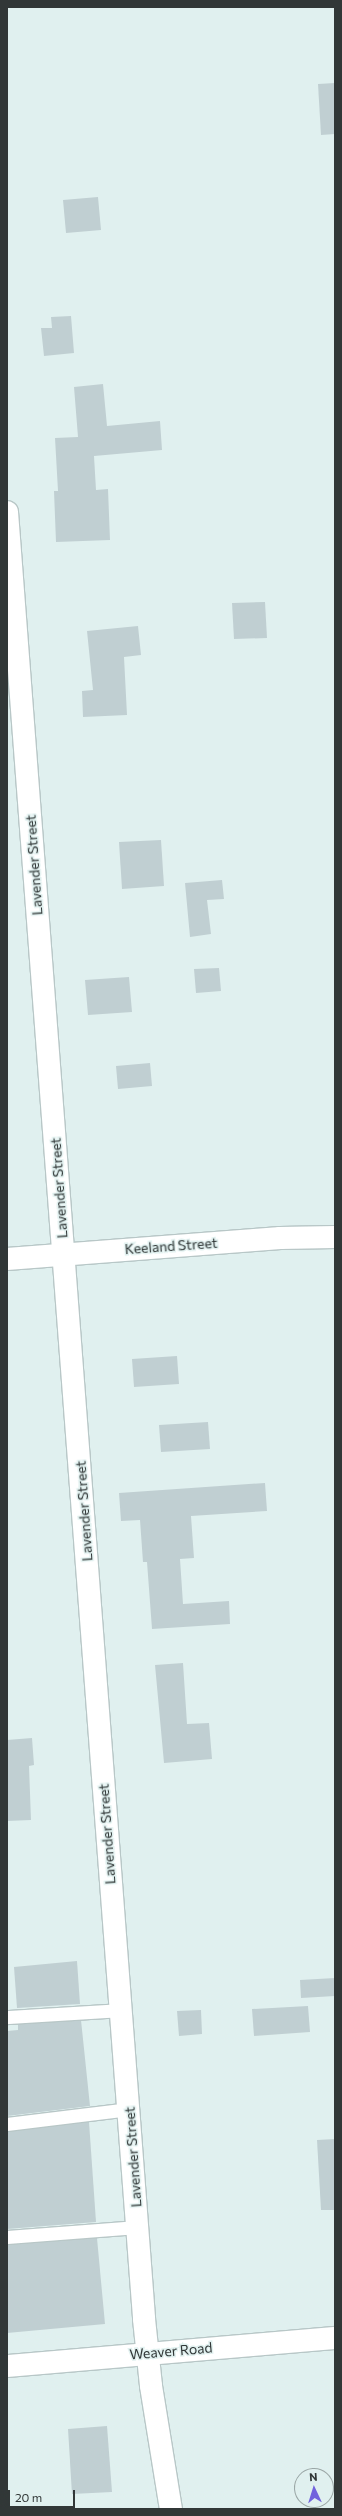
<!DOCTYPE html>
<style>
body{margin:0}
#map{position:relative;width:342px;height:2516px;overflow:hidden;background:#e0f0ef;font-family:Commissioner,sans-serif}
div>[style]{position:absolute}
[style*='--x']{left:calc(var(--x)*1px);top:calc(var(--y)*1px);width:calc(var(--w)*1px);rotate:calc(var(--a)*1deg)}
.building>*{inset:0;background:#c0cfd2}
.roads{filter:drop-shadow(1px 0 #b8c7c7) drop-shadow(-1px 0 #b8c7c7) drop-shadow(0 1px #b8c7c7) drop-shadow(0 -1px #b8c7c7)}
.service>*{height:13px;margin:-6.5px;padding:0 6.5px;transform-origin:6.5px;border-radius:6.5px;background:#fff}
.minor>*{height:22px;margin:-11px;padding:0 11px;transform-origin:11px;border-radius:11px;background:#fff}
.tertiary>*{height:22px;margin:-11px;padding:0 11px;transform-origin:11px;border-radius:11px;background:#fff}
span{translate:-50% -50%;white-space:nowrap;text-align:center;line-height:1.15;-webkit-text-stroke:3px #e0f0ef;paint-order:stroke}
.street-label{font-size:14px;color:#313737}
.frame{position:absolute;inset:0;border:8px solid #313737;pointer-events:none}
.north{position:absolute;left:294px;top:2468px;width:40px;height:40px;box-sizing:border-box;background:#e0f0ef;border:1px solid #9aa6a5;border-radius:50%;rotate:356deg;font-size:11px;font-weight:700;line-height:16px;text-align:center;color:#313737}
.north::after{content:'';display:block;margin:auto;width:14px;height:18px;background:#7263dd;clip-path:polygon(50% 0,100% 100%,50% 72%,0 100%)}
.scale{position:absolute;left:8px;top:2490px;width:67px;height:18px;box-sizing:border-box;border:2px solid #313737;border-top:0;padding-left:5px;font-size:12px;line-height:14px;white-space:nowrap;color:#313737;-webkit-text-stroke:3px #e0f0ef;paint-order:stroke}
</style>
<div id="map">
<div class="building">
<i style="clip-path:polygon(335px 83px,335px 134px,321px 135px,318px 84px)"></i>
<i style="clip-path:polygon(98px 197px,101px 230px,66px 233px,63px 200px)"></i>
<i style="clip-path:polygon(71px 316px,74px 353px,44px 356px,41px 328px,52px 328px,51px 317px)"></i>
<i style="clip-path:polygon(103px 384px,107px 426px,160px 421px,162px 450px,94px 456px,96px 490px,108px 489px,110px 540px,56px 542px,54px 491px,58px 491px,55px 438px,78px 437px,74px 387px)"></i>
<i style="clip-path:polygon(265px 602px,267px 638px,234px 639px,232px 603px)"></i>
<i style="clip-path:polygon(138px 626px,141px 655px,124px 657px,127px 715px,83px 717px,82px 691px,93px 690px,87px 631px)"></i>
<i style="clip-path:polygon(161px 840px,164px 886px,122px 889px,119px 842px)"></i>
<i style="clip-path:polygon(222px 880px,224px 899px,207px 900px,211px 934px,190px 937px,185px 883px)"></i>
<i style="clip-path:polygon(219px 968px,221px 991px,196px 993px,194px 969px)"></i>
<i style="clip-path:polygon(129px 977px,132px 1012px,88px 1015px,85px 980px)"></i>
<i style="clip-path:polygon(150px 1063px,152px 1086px,118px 1089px,116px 1066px)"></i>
<i style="clip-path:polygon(177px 1356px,179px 1384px,134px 1387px,132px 1359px)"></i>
<i style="clip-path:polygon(208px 1422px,210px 1449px,161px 1452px,159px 1425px)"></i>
<i style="clip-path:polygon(265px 1483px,267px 1511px,191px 1516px,194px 1558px,180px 1559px,183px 1604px,229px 1601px,230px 1624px,152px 1629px,147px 1562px,143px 1562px,140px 1520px,121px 1521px,119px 1493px)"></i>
<i style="clip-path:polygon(183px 1663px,187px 1724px,209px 1723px,212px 1759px,164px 1763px,155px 1665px)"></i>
<i style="clip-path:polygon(32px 1738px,34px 1765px,29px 1766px,31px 1820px,7px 1821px,7px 1740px)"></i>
<i style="clip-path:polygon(77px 1961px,80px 2004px,17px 2008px,14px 1967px)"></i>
<i style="clip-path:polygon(335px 1978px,335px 1996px,301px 1998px,300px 1980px)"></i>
<i style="clip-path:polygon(308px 2006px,310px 2032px,254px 2036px,252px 2009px)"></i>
<i style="clip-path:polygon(201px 2010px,202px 2034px,179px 2036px,177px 2011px)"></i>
<i style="clip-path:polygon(81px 2020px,90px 2106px,7px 2116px,7px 2031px,18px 2030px,18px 2024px)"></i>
<i style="clip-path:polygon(89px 2122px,96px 2222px,7px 2229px,7px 2132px)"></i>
<i style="clip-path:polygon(335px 2139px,335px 2210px,321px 2210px,317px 2140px)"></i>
<i style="clip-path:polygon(97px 2238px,105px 2324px,7px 2333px,7px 2245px)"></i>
<i style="clip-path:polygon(107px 2426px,112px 2492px,72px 2494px,68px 2429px)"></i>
</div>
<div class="roads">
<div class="service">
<i style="--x:7;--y:2017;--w:113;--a:-3.5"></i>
<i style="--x:7;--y:2124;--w:123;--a:-7"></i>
<i style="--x:7;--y:2237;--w:131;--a:-4.4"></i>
</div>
<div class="minor">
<i style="--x:7;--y:512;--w:1812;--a:85.66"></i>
<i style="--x:144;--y:2319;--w:67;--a:84"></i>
<i style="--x:151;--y:2386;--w:125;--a:80.8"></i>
<i style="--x:7;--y:1259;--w:274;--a:-4.4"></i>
<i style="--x:280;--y:1238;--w:55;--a:-1"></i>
</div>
<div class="tertiary">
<i style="--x:7;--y:2366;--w:329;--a:-4.9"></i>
</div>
</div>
<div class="street-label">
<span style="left:34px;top:865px;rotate:-94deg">Lavender Street</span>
<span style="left:59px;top:1188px;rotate:-94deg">Lavender Street</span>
<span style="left:171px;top:1246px;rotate:-4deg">Keeland Street</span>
<span style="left:84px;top:1511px;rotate:-94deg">Lavender Street</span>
<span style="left:107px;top:1834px;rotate:-94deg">Lavender Street</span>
<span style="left:133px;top:2157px;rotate:-94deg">Lavender Street</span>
<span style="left:171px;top:2351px;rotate:-5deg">Weaver Road</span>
</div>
<div class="frame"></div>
<div class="north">N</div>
<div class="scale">20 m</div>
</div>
